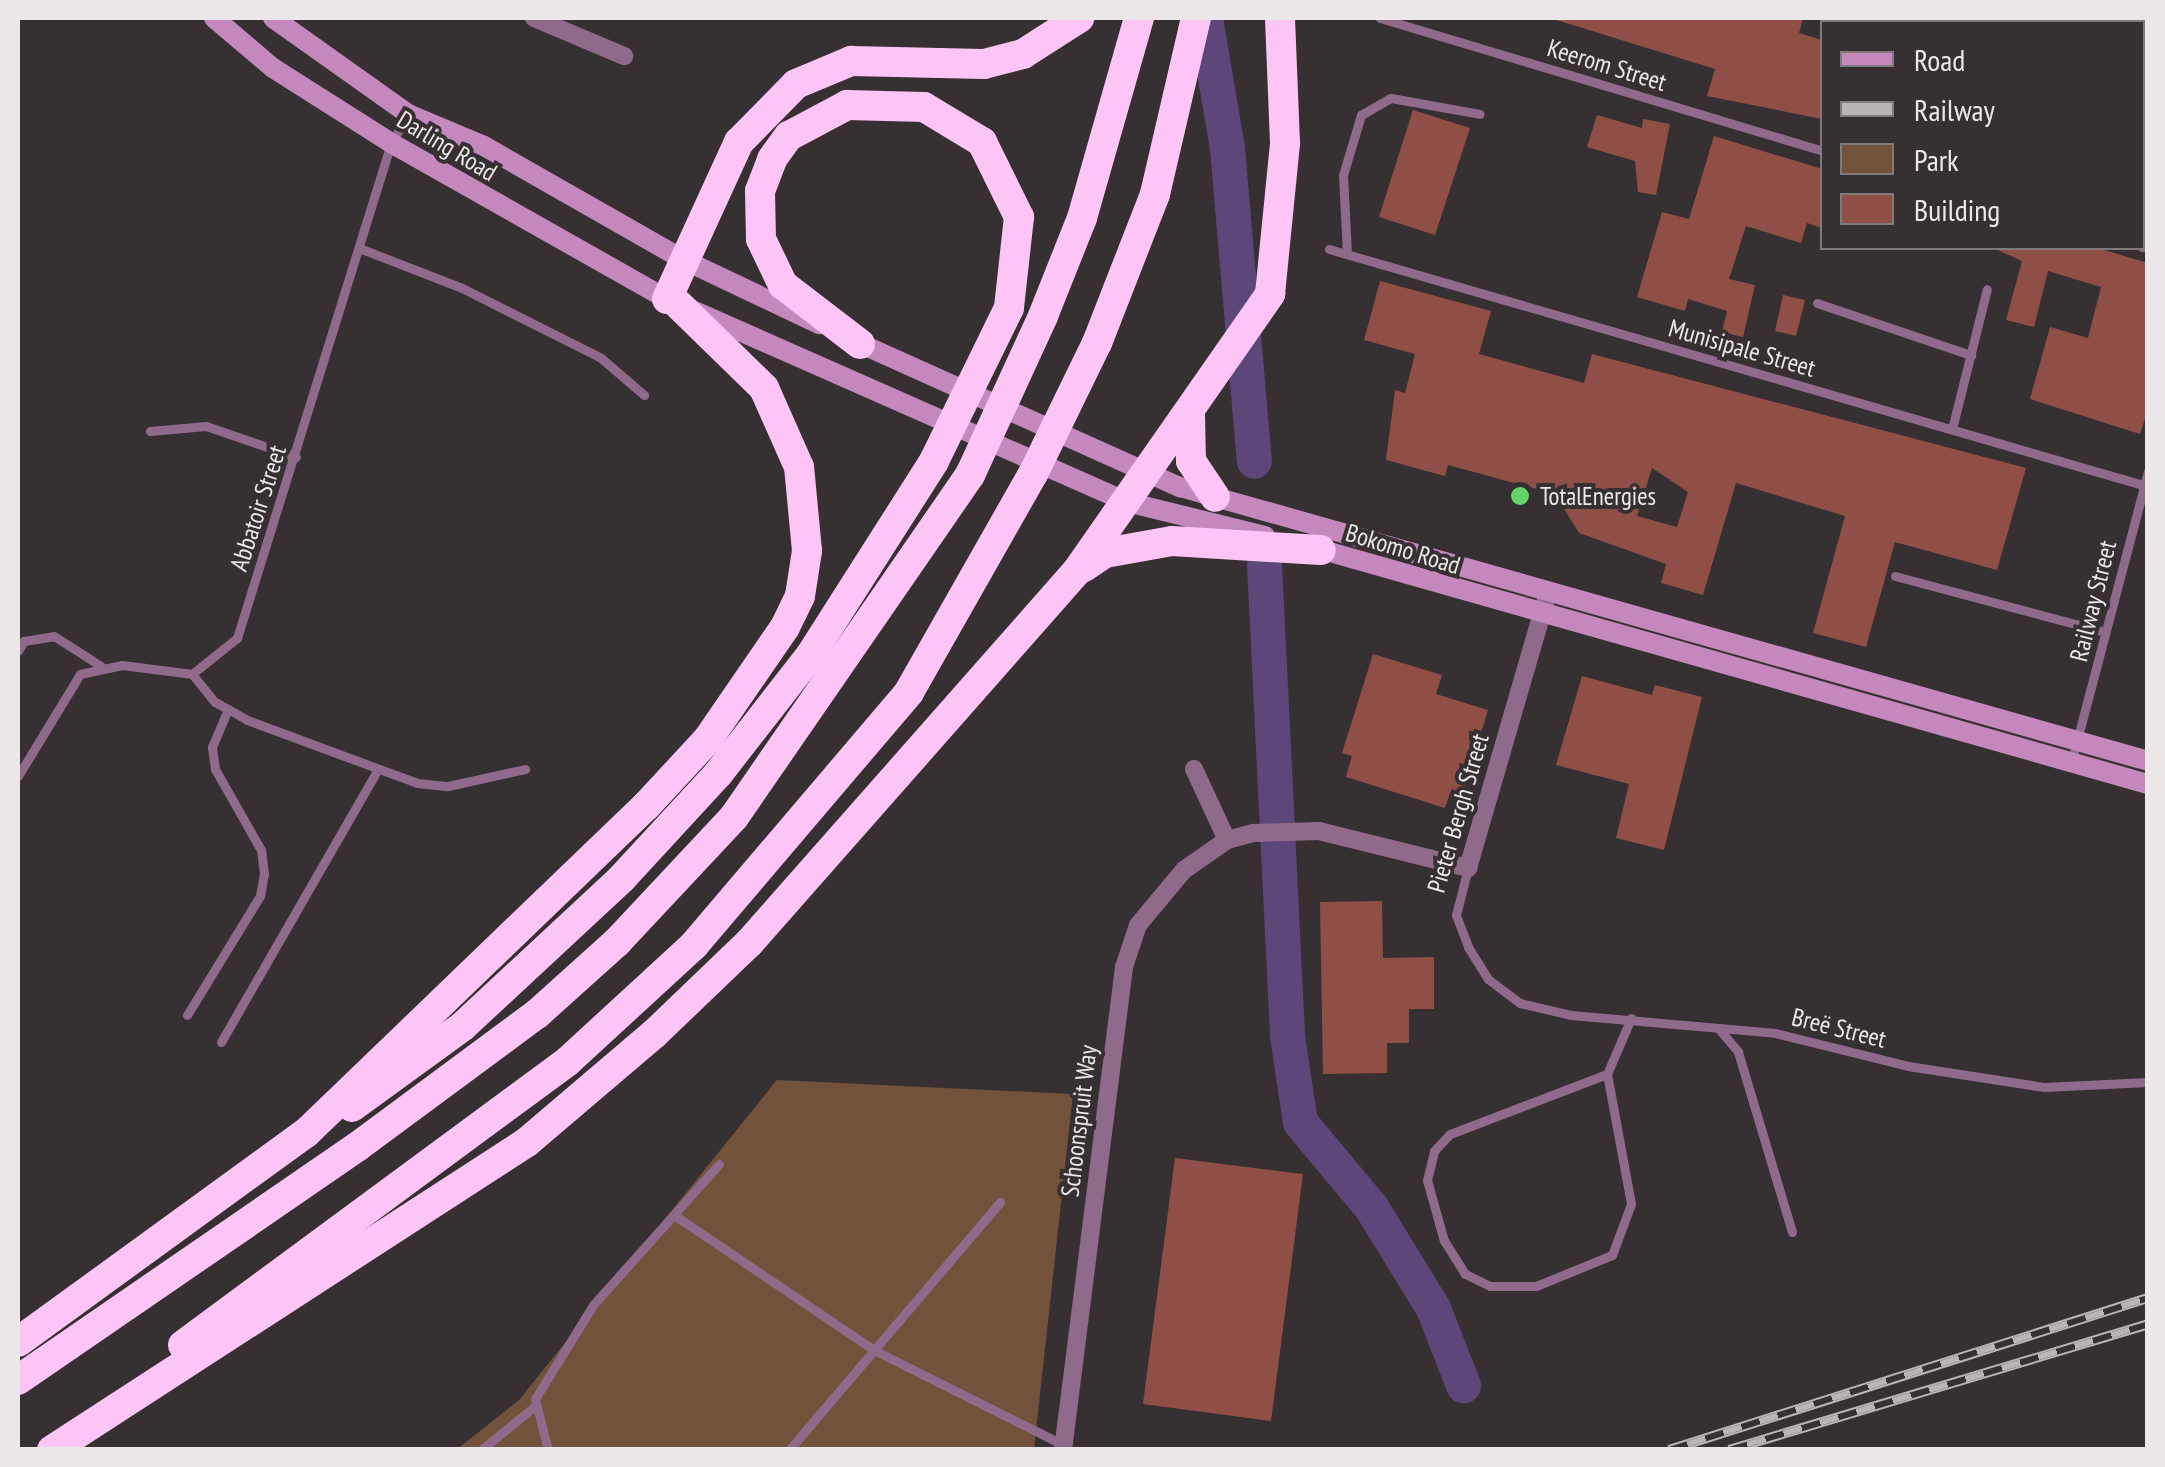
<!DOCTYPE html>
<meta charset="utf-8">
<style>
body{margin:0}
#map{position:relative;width:2165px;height:1467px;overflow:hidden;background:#373032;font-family:"PT Sans Narrow",sans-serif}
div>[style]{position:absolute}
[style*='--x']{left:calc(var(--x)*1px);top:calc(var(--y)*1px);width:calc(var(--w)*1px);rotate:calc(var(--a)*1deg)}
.green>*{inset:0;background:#72523b}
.river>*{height:35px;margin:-17.5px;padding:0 17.5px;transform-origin:17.5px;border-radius:17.5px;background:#5c467a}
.building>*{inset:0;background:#8f4f46}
.lane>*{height:9px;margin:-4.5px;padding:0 4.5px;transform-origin:4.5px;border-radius:4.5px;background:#906a8b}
.street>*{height:18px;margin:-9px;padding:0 9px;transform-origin:9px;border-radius:9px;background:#906a8b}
.secondary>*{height:20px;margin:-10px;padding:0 10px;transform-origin:10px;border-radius:10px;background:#c488bd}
.highway>*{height:30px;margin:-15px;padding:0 15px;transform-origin:15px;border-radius:15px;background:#fcc5f5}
.rail>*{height:10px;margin-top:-5px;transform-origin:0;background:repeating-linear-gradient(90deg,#373032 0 19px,#b9b4b5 0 38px);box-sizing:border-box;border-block:2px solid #b9b4b5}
.highway-bridge>*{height:30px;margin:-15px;padding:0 15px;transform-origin:15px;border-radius:15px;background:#fcc5f5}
.dots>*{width:28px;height:28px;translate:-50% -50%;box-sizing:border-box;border:5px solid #373032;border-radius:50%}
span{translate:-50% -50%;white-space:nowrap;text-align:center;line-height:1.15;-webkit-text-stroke:8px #373032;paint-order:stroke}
.street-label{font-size:25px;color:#ece8e9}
.poi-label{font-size:25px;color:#ece8e9}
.left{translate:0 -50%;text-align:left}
.frame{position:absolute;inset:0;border:20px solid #ece8e9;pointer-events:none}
.legend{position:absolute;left:1820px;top:20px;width:325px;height:230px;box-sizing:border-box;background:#373032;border:2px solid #7f7a7b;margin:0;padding:12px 18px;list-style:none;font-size:30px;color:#ece8e9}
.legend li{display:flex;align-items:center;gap:20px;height:50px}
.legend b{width:50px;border:2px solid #7f7a7b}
</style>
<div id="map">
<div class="green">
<i style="clip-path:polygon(777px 1080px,1073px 1094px,1034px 1449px,456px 1450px,519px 1400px)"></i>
</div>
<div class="river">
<i style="--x:1205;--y:18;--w:132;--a:80.4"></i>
<i style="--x:1227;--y:148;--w:314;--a:85.1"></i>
<i style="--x:1264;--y:564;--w:473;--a:87.2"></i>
<i style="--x:1287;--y:1036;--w:87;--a:81.4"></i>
<i style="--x:1300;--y:1122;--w:111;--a:50.1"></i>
<i style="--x:1371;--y:1207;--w:119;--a:58.5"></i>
<i style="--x:1433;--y:1308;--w:83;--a:68.7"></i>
</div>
<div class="building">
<i style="clip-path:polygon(1550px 18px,1803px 18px,1799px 33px,1822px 40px,1822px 119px,1707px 96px,1715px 69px)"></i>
<i style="clip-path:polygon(1413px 110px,1470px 128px,1435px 235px,1379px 217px)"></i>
<i style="clip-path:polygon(1597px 115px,1642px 128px,1643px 119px,1670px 124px,1656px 195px,1638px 192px,1635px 161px,1587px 147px)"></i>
<i style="clip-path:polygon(1714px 136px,1822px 169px,1822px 228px,1807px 223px,1801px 243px,1746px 226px,1729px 279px,1755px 285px,1743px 337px,1722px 332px,1727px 311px,1688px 299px,1685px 311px,1637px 297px,1662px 212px,1689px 219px)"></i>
<i style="clip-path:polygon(1993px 248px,2097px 248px,2148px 263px,2148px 409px,2140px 434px,2030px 399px,2050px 327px,2088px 338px,2101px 287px,2048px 271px,2034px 327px,2006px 320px,2022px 261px)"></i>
<i style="clip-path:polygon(evenodd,1380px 281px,1491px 311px,1479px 354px,1584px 383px,1592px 354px,2026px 468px,1997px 570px,1895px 542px,1866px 647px,1813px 633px,1845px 516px,1736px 483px,1703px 595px,1661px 583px,1666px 564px,1579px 533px,1555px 494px,1448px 465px,1445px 476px,1386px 460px,1395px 390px,1405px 393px,1415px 354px,1364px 340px,1380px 281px,1652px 468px,1688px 492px,1677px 527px,1637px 516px,1652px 468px)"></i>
<i style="clip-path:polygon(1783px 295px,1805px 300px,1796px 336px,1775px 331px)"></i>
<i style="clip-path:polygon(1373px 654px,1442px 675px,1436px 694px,1488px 710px,1462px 796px,1450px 793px,1445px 808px,1346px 777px,1352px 756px,1342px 753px)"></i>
<i style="clip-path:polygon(1582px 676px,1652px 695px,1655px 685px,1702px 697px,1664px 850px,1616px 838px,1629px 784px,1556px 765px)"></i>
<i style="clip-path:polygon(1382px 901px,1383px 958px,1434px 957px,1434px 1009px,1409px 1009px,1409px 1043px,1387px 1043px,1387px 1073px,1323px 1074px,1320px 902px)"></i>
<i style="clip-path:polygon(1175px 1158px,1303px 1174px,1271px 1421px,1143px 1404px)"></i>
</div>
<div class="lane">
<i style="--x:1380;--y:18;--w:462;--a:16.7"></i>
<i style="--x:2142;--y:247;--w:6;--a:9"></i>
<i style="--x:359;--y:248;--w:110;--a:21.2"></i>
<i style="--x:462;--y:288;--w:156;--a:26.7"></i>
<i style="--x:601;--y:358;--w:57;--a:40.7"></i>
<i style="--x:1329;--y:249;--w:848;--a:16.17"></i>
<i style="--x:1347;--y:254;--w:79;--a:-92.9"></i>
<i style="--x:1343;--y:175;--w:63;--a:-73.3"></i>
<i style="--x:1361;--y:115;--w:34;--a:-30"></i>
<i style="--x:1391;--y:98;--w:90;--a:10.2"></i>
<i style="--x:1817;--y:303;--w:163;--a:18.7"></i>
<i style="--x:1952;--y:429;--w:144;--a:-76"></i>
<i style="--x:150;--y:431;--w:56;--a:-5.1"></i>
<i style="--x:206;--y:426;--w:95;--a:19"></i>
<i style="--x:1895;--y:576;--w:217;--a:14.9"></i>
<i style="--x:18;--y:651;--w:12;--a:-59"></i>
<i style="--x:24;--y:641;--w:30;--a:-9"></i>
<i style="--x:54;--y:636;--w:56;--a:32.6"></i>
<i style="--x:192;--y:674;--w:36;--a:51"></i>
<i style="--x:215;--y:702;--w:37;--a:29"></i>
<i style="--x:247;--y:720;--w:181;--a:20.3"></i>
<i style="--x:417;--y:783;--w:31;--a:6"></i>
<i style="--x:448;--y:786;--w:79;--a:-12.4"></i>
<i style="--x:2071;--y:763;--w:302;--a:-75.2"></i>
<i style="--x:18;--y:776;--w:119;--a:-58.7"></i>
<i style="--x:80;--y:674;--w:43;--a:-12.1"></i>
<i style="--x:122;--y:665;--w:71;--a:7.3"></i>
<i style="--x:192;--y:674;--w:58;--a:-38.7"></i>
<i style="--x:237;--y:638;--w:518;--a:-72.72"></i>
<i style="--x:391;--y:143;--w:31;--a:-59"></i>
<i style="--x:1468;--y:868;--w:49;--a:104.3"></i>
<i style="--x:1456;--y:915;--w:34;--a:69"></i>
<i style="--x:1468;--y:947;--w:38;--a:58"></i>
<i style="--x:1488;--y:979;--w:40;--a:37"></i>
<i style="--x:1520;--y:1003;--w:52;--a:13.2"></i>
<i style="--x:1571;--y:1015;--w:205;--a:5"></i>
<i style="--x:1775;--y:1033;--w:137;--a:13.9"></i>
<i style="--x:1908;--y:1066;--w:138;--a:8.8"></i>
<i style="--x:2044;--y:1087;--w:104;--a:-2.8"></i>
<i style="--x:187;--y:1015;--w:140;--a:-58.5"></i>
<i style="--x:260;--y:896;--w:22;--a:-80"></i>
<i style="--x:264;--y:874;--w:24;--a:-97"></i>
<i style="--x:261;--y:850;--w:93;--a:-119.6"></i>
<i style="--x:215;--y:769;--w:22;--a:-98"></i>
<i style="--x:212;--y:747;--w:41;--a:-67.2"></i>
<i style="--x:1719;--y:1029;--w:30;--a:50"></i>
<i style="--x:1738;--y:1052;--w:188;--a:73.3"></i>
<i style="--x:221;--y:1042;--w:313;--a:-60.1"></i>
<i style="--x:1607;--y:1074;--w:132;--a:79.5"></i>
<i style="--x:1631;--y:1204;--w:54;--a:110.4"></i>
<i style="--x:1612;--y:1255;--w:82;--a:157.8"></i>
<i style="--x:1536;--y:1286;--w:46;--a:180"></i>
<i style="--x:1490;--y:1286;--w:28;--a:-154"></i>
<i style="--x:1465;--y:1274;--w:39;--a:-122"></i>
<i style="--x:1444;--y:1241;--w:63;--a:-105.6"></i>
<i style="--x:1427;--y:1180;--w:30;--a:-76"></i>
<i style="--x:1434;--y:1151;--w:23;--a:-47"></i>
<i style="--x:1450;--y:1134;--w:168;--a:-20.9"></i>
<i style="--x:1607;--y:1074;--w:61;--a:-66.8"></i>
<i style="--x:674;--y:1215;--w:244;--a:34"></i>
<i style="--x:876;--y:1351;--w:208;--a:26.6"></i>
<i style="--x:481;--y:1450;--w:70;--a:-39.2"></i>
<i style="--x:548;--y:1450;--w:53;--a:-104.3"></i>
<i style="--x:535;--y:1399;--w:110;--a:-58.3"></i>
<i style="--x:593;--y:1305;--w:189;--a:-48.2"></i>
<i style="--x:789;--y:1450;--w:326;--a:-49.6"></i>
</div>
<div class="street">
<i style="--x:534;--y:18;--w:98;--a:22.9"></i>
<i style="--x:1194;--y:769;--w:78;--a:65.1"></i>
<i style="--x:1063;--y:1450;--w:487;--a:-82.8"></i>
<i style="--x:1124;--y:967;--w:44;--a:-71.6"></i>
<i style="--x:1138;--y:925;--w:72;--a:-50.1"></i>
<i style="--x:1184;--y:870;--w:52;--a:-34.9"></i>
<i style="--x:1227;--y:840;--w:28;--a:-15"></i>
<i style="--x:1254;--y:833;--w:65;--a:-1.8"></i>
<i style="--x:1319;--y:831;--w:154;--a:13.9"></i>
<i style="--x:1468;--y:868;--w:279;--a:-73.8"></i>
</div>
<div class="secondary">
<i style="--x:214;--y:18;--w:77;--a:40.3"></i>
<i style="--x:273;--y:68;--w:140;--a:32.4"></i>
<i style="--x:391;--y:143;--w:317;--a:29.5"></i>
<i style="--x:667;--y:299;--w:503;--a:23.81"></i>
<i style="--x:1127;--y:502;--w:142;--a:13.8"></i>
<i style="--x:273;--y:18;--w:166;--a:35.4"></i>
<i style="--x:408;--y:114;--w:82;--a:22.8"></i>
<i style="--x:484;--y:146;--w:228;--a:29.7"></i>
<i style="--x:682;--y:259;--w:152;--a:25.4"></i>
<i style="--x:850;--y:339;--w:362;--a:24.2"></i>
<i style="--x:1180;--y:487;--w:1006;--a:15.8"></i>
<i style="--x:1312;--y:547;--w:869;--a:15.83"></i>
</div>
<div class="highway">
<i style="--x:667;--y:299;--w:173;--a:-65.4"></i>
<i style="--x:739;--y:142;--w:81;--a:-45.5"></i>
<i style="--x:796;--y:84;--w:60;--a:-22.7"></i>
<i style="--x:851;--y:61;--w:133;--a:1.3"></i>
<i style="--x:984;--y:64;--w:40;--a:-14.4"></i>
<i style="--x:1023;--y:54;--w:67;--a:-32.7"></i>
<i style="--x:1043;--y:316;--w:105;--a:-68.3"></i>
<i style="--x:1082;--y:218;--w:208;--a:-74.1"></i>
<i style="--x:1097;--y:343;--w:160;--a:-68.7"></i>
<i style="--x:1155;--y:194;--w:181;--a:-76.9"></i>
<i style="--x:860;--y:344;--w:97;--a:-142.5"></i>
<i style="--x:783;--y:285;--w:51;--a:-115.6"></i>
<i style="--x:761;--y:239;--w:48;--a:-91.2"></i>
<i style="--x:760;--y:191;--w:34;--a:-69"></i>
<i style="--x:772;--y:159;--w:29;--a:-54"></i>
<i style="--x:789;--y:136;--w:66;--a:-28.1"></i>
<i style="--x:847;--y:105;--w:77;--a:1.5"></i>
<i style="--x:924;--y:107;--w:68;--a:31.1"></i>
<i style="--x:982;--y:142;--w:84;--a:63.7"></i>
<i style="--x:1019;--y:217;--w:92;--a:96.3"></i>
<i style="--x:1190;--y:415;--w:46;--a:88.8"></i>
<i style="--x:1191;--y:461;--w:43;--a:56.3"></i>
<i style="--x:1084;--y:567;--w:25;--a:-34"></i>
<i style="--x:1105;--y:553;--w:68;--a:-10.2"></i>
<i style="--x:1172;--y:541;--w:149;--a:3.5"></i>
<i style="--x:352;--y:1107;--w:137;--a:-36.1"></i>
<i style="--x:463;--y:1026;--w:217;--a:-42.9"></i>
<i style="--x:622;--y:878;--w:142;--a:-47.3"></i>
<i style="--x:718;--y:774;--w:150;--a:-52.1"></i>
<i style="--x:810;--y:656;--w:231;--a:-57.5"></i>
<i style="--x:18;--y:1342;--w:356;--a:-36"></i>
<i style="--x:306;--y:1133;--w:472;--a:-43.9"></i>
<i style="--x:646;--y:806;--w:91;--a:-47.2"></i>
<i style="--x:708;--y:739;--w:136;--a:-55.5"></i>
<i style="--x:785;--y:627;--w:34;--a:-64"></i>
<i style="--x:800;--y:596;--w:46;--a:-81.2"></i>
<i style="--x:807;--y:551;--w:84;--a:-95.4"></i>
<i style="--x:799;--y:467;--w:86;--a:-113.9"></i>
<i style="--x:764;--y:388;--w:120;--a:-135.7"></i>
<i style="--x:183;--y:1345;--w:478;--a:-36.4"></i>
<i style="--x:568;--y:1061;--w:171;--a:-42.6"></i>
<i style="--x:694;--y:945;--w:332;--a:-49.6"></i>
<i style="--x:909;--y:692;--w:251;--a:-60.4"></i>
<i style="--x:18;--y:1380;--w:411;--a:-34.5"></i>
<i style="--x:357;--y:1147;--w:224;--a:-36.5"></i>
<i style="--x:537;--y:1014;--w:108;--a:-42"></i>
<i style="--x:617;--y:942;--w:171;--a:-46.9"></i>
<i style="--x:734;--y:817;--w:416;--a:-55.4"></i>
<i style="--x:52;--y:1450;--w:566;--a:-32.96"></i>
<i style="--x:527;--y:1142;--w:167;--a:-40.4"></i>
<i style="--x:654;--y:1034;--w:132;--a:-43.8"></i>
<i style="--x:749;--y:943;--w:496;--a:-48.6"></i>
<i style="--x:1077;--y:571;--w:338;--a:-55.1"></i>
<i style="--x:1270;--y:294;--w:152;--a:-84.3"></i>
<i style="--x:1285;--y:143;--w:125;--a:-92.3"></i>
</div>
<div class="rail">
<i style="--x:1669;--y:1450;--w:503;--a:-17.61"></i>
<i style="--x:1729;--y:1450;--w:438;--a:-16.7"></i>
</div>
<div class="highway-bridge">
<i style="--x:934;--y:461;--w:170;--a:-63.9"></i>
<i style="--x:1033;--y:474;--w:146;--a:-64"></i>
<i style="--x:970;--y:475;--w:175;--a:-65.3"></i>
</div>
<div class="dots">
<i style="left:1520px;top:496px;background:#63d468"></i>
</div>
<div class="street-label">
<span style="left:1607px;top:65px;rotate:17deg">Keerom Street</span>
<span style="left:447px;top:146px;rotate:31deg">Darling Road</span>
<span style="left:1742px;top:348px;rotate:16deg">Munisipale Street</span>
<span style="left:258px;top:508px;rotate:-72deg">Abbatoir Street</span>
<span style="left:1403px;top:549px;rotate:17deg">Bokomo Road</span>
<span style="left:2093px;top:601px;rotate:-76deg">Railway Street</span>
<span style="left:1458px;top:813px;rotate:-74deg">Pieter Bergh Street</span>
<span style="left:1839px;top:1028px;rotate:14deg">Breë Street</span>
<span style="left:1079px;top:1121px;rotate:-83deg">Schoonspruit Way</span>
</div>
<div class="poi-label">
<span class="left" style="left:1540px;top:496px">TotalEnergies</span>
</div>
<div class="frame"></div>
<ul class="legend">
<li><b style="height:12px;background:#c488bd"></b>Road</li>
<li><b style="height:12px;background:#b9b4b5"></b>Railway</li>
<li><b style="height:28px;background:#72523b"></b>Park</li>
<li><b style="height:28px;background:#8f4f46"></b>Building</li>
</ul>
</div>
